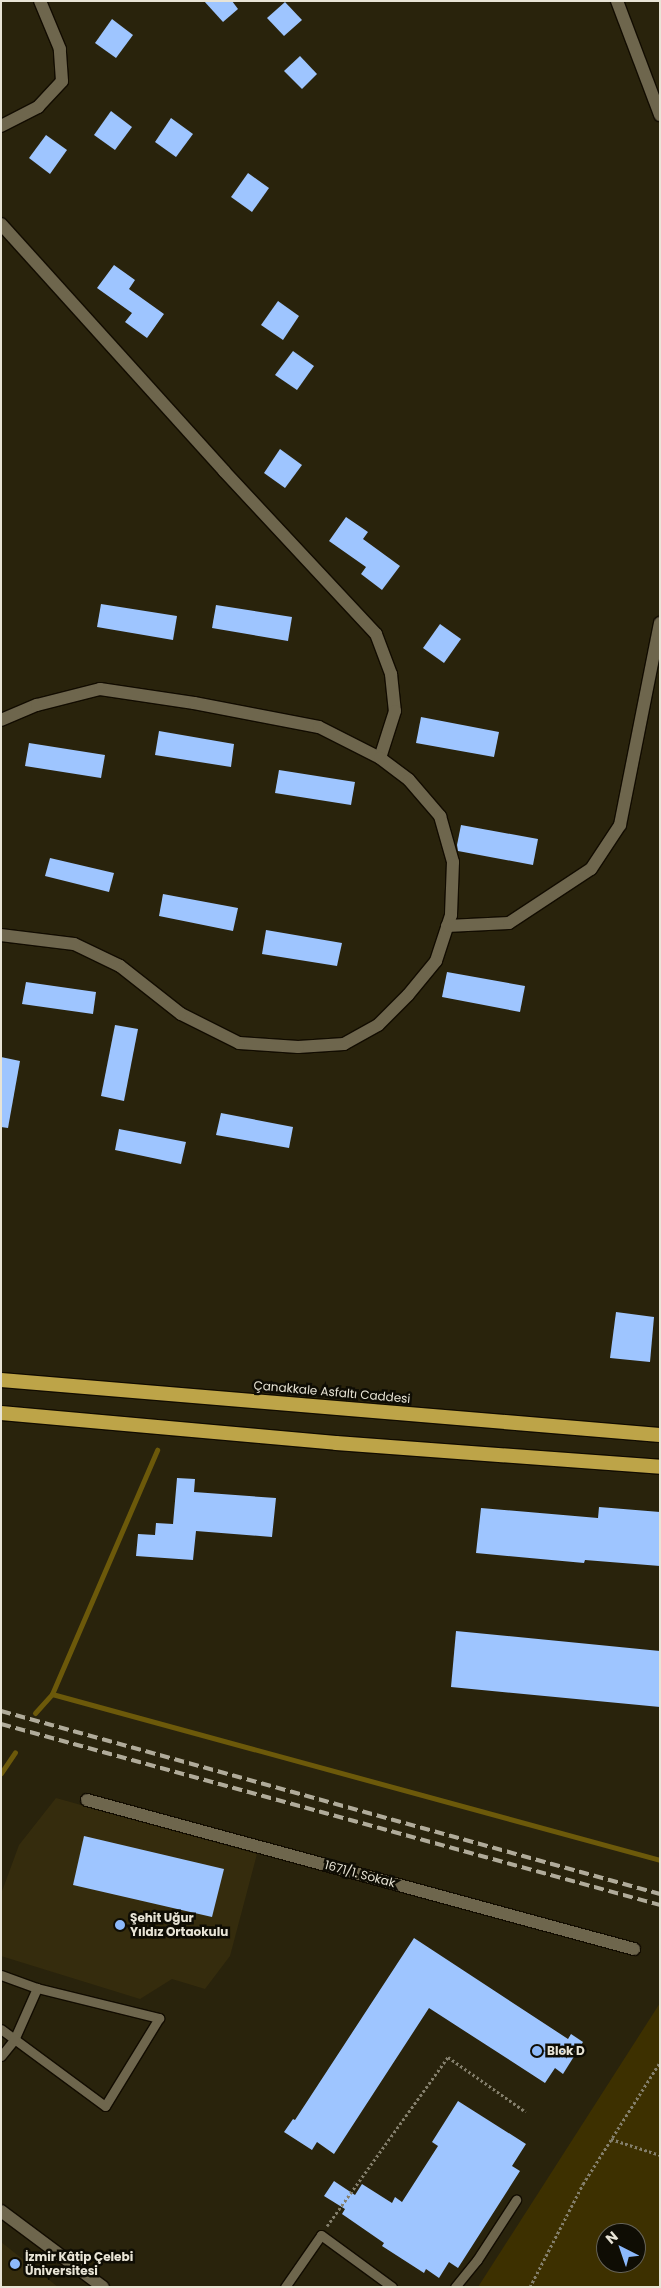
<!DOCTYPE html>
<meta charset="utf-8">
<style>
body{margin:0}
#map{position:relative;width:661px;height:2288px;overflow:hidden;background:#29230c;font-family:Poppins,sans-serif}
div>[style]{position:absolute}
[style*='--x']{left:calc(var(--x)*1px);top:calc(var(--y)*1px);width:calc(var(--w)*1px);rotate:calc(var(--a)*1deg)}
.built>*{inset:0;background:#352c0d}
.green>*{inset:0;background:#3d3000}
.stream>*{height:5px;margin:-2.5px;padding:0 2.5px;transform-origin:2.5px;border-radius:2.5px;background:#6c590a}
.building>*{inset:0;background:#9ec5ff}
.path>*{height:3px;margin-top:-1.5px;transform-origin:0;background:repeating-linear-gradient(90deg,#847f6c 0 2.5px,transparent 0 5px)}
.roads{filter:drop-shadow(1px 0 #120c00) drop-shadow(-1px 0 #120c00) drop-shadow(0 1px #120c00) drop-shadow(0 -1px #120c00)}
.service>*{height:9px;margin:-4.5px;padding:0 4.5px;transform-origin:4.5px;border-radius:4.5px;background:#6e664d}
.minor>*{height:12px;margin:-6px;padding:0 6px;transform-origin:6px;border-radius:6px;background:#6e664d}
.tertiary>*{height:12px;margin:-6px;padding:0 6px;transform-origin:6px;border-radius:6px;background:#6e664d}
.trunk>*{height:14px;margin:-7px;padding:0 7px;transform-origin:7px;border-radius:7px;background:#bda448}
.rail>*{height:4px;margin-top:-2px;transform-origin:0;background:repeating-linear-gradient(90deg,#b0ab9a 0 10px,transparent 0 15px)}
.dots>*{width:14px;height:14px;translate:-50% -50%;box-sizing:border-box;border:2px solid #0f0d04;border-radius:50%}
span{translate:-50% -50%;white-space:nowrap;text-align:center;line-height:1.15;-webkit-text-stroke:5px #0f0d04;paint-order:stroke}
.street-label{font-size:12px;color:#e8e4d6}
.poi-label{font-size:12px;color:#e8e4d6;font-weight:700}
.left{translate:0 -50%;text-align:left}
.frame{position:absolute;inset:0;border:2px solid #e8e4d6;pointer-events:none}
.north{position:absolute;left:596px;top:2223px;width:50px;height:50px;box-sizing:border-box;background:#0f0d04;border:1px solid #666358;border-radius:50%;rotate:319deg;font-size:14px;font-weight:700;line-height:20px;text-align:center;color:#e8e4d6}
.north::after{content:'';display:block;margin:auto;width:18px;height:22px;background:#8cb9fc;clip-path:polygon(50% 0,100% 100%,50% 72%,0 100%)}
</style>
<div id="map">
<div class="built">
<i style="clip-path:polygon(56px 1798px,257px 1854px,230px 1956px,205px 1989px,172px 1979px,140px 1999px,1px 1956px,1px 1894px,19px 1845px)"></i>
<i style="clip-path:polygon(1px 2242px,58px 2287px,1px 2287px)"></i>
</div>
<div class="green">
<i style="clip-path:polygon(evenodd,660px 2003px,660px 2287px,478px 2287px,660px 2003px,606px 2233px,636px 2233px,636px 2263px,606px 2263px,606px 2233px)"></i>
</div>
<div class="stream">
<i style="--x:52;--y:1694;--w:266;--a:-66.7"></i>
<i style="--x:35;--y:1713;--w:25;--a:-48"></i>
<i style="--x:52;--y:1694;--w:630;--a:15.27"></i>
<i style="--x:1;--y:1773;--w:25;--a:-56"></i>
</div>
<div class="building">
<i style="clip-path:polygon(204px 1px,232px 1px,238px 9px,223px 22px)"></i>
<i style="clip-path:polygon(285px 2px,302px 20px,284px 36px,267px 18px)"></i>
<i style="clip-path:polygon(112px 19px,133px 35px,116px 58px,95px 43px)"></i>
<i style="clip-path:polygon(300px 56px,317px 74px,302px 89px,284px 71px)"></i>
<i style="clip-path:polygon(111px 111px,132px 127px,115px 150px,94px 135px)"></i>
<i style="clip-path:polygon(171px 118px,193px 134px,176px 157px,155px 142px)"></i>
<i style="clip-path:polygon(46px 135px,67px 150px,50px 174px,29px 158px)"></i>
<i style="clip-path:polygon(248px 173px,269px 188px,252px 212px,231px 197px)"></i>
<i style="clip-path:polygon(114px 265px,135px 280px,129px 289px,164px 314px,147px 338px,125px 322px,132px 313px,97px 288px)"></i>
<i style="clip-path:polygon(278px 301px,299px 316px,283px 340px,261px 325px)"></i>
<i style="clip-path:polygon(293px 351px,314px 366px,297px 390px,275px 375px)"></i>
<i style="clip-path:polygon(280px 449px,302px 465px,285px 488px,264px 473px)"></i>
<i style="clip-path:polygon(346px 517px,368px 532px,363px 539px,400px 566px,382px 590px,361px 574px,366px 567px,329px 541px)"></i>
<i style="clip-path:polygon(101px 604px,177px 616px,173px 640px,97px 627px)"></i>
<i style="clip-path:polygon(216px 605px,292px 617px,288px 641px,212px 628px)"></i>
<i style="clip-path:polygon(440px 624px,461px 639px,444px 663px,423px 648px)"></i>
<i style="clip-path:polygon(421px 717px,499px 732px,494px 757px,416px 743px)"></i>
<i style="clip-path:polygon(159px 731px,234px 744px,231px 767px,155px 755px)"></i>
<i style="clip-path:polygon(29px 743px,105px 755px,101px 778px,25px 766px)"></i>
<i style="clip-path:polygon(279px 770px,355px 782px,351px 805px,275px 793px)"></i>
<i style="clip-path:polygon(461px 825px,538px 839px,533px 865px,458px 851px,457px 845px)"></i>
<i style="clip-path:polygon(50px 858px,114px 873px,109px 892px,45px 876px)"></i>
<i style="clip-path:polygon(163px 894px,238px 908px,233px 931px,159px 916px)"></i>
<i style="clip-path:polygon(266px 930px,342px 943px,337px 966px,262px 954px)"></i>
<i style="clip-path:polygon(447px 972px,525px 986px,520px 1012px,442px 997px)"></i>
<i style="clip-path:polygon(26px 982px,96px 992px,93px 1014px,22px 1004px)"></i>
<i style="clip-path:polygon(115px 1025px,138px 1029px,124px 1101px,101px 1096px)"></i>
<i style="clip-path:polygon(1px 1057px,20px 1061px,8px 1128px,1px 1127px)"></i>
<i style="clip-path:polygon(221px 1113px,293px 1127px,289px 1148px,216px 1135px)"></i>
<i style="clip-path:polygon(119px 1129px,186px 1142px,181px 1164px,115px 1150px)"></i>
<i style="clip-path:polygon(616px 1312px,654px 1317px,650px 1362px,610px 1358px)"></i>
<i style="clip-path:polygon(177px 1478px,195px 1479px,194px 1492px,276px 1498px,272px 1537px,196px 1531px,193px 1560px,136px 1556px,138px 1534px,155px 1535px,156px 1523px,173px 1524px)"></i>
<i style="clip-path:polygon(599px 1507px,660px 1512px,660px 1566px,585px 1560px,584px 1563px,476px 1553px,481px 1508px,598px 1518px)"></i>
<i style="clip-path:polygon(456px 1631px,660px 1651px,660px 1707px,451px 1687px)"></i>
<i style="clip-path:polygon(84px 1836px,224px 1869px,212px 1917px,73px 1885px)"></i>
<i style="clip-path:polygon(414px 1938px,568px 2039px,571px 2034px,583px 2042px,563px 2074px,555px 2068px,545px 2083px,429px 2008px,334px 2154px,317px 2142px,312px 2150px,284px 2132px,293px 2119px,295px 2120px)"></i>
<i style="clip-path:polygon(458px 2101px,526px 2144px,512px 2166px,520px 2171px,458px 2268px,449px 2262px,439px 2278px,426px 2269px,424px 2273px,382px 2246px,384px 2243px,342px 2214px,345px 2209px,324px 2196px,334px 2181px,355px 2195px,362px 2184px,392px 2203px,395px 2197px,402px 2202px,438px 2146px,432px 2142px)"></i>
</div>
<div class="path">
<i style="--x:611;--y:2139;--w:52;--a:18.1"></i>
<i style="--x:327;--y:2226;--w:208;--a:-54.4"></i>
<i style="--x:448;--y:2057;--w:95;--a:35.2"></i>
<i style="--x:530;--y:2287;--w:116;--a:-62.8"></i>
<i style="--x:583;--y:2184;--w:144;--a:-57.7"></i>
</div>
<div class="roads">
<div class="service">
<i style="--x:1;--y:1975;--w:38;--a:20"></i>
<i style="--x:37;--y:1988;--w:126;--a:13.8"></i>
<i style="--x:159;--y:2018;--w:103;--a:121.5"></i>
<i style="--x:105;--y:2106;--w:129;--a:-143.5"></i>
<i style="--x:1;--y:2056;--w:21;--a:-51"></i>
<i style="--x:14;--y:2040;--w:57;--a:-66.1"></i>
<i style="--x:285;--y:2287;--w:63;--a:-55.3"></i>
<i style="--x:321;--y:2235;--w:88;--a:36.2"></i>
<i style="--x:455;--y:2287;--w:35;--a:-51"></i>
<i style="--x:477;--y:2260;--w:72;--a:-57"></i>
</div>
<div class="minor">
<i style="--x:617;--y:1;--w:122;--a:69.3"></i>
<i style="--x:1;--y:126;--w:42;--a:-27.2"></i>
<i style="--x:38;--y:107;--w:35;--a:-47"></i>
<i style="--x:62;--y:81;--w:32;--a:-94"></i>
<i style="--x:60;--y:49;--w:52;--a:-112.6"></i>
<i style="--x:1;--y:224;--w:333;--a:47.9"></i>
<i style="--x:224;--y:471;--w:223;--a:47"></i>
<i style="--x:376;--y:634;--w:43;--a:69.4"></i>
<i style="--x:391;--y:674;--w:37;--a:84"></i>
<i style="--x:395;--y:711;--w:49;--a:107.7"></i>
<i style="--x:1;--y:720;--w:39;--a:-23"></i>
<i style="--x:37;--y:705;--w:65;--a:-14.3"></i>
<i style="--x:100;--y:689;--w:95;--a:8.5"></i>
<i style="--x:194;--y:703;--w:127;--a:10.9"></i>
<i style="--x:319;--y:727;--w:68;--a:26.9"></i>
<i style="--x:380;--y:758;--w:36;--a:37"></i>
<i style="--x:409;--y:780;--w:48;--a:49.3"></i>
<i style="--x:440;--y:816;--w:48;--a:74.2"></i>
<i style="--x:453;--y:862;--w:53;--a:92.2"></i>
<i style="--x:451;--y:915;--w:48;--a:108.1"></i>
<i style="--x:436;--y:961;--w:44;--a:129.5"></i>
<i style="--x:408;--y:995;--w:42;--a:135"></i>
<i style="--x:378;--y:1025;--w:39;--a:151"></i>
<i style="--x:344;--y:1044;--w:46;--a:176.3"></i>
<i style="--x:298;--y:1047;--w:59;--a:-176.1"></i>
<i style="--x:239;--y:1043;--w:65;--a:-153.4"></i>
<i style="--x:181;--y:1014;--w:78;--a:-141.8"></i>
<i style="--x:120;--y:966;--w:51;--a:-154.4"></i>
<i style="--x:74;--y:944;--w:74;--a:-173"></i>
<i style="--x:447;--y:926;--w:62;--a:-2.8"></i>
<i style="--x:509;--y:923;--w:98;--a:-33.4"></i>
<i style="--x:591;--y:869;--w:53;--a:-56.6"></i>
<i style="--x:620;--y:825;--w:206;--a:-78.8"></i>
<i style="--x:87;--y:1800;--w:567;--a:15.24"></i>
</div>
<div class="tertiary">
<i style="--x:1;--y:2211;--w:127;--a:36.7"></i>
</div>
<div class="trunk">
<i style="--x:1;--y:1380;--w:661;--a:4.77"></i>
<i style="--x:1;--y:1413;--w:336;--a:5.1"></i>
<i style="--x:336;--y:1443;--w:325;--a:4.2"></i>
</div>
</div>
<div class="rail">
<i style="--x:1;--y:1711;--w:684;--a:15.52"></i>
<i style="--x:1;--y:1724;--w:683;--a:15.36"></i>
</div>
<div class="dots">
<i style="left:120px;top:1925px;background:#8cb9fc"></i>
<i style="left:537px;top:2051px;background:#8cb9fc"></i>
<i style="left:15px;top:2264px;background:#8cb9fc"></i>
</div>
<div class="street-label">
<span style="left:332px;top:1392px;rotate:5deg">Çanakkale Asfaltı Caddesi</span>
<span style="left:360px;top:1874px;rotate:15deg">1671/1. Sokak</span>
</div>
<div class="poi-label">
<span class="left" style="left:130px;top:1925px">Şehit Uğur<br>Yıldız Ortaokulu</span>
<span class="left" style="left:547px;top:2051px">Blok D</span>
<span class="left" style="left:25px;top:2264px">İzmir Kâtip Çelebi<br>Üniversitesi</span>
</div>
<div class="frame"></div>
<div class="north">N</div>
</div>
